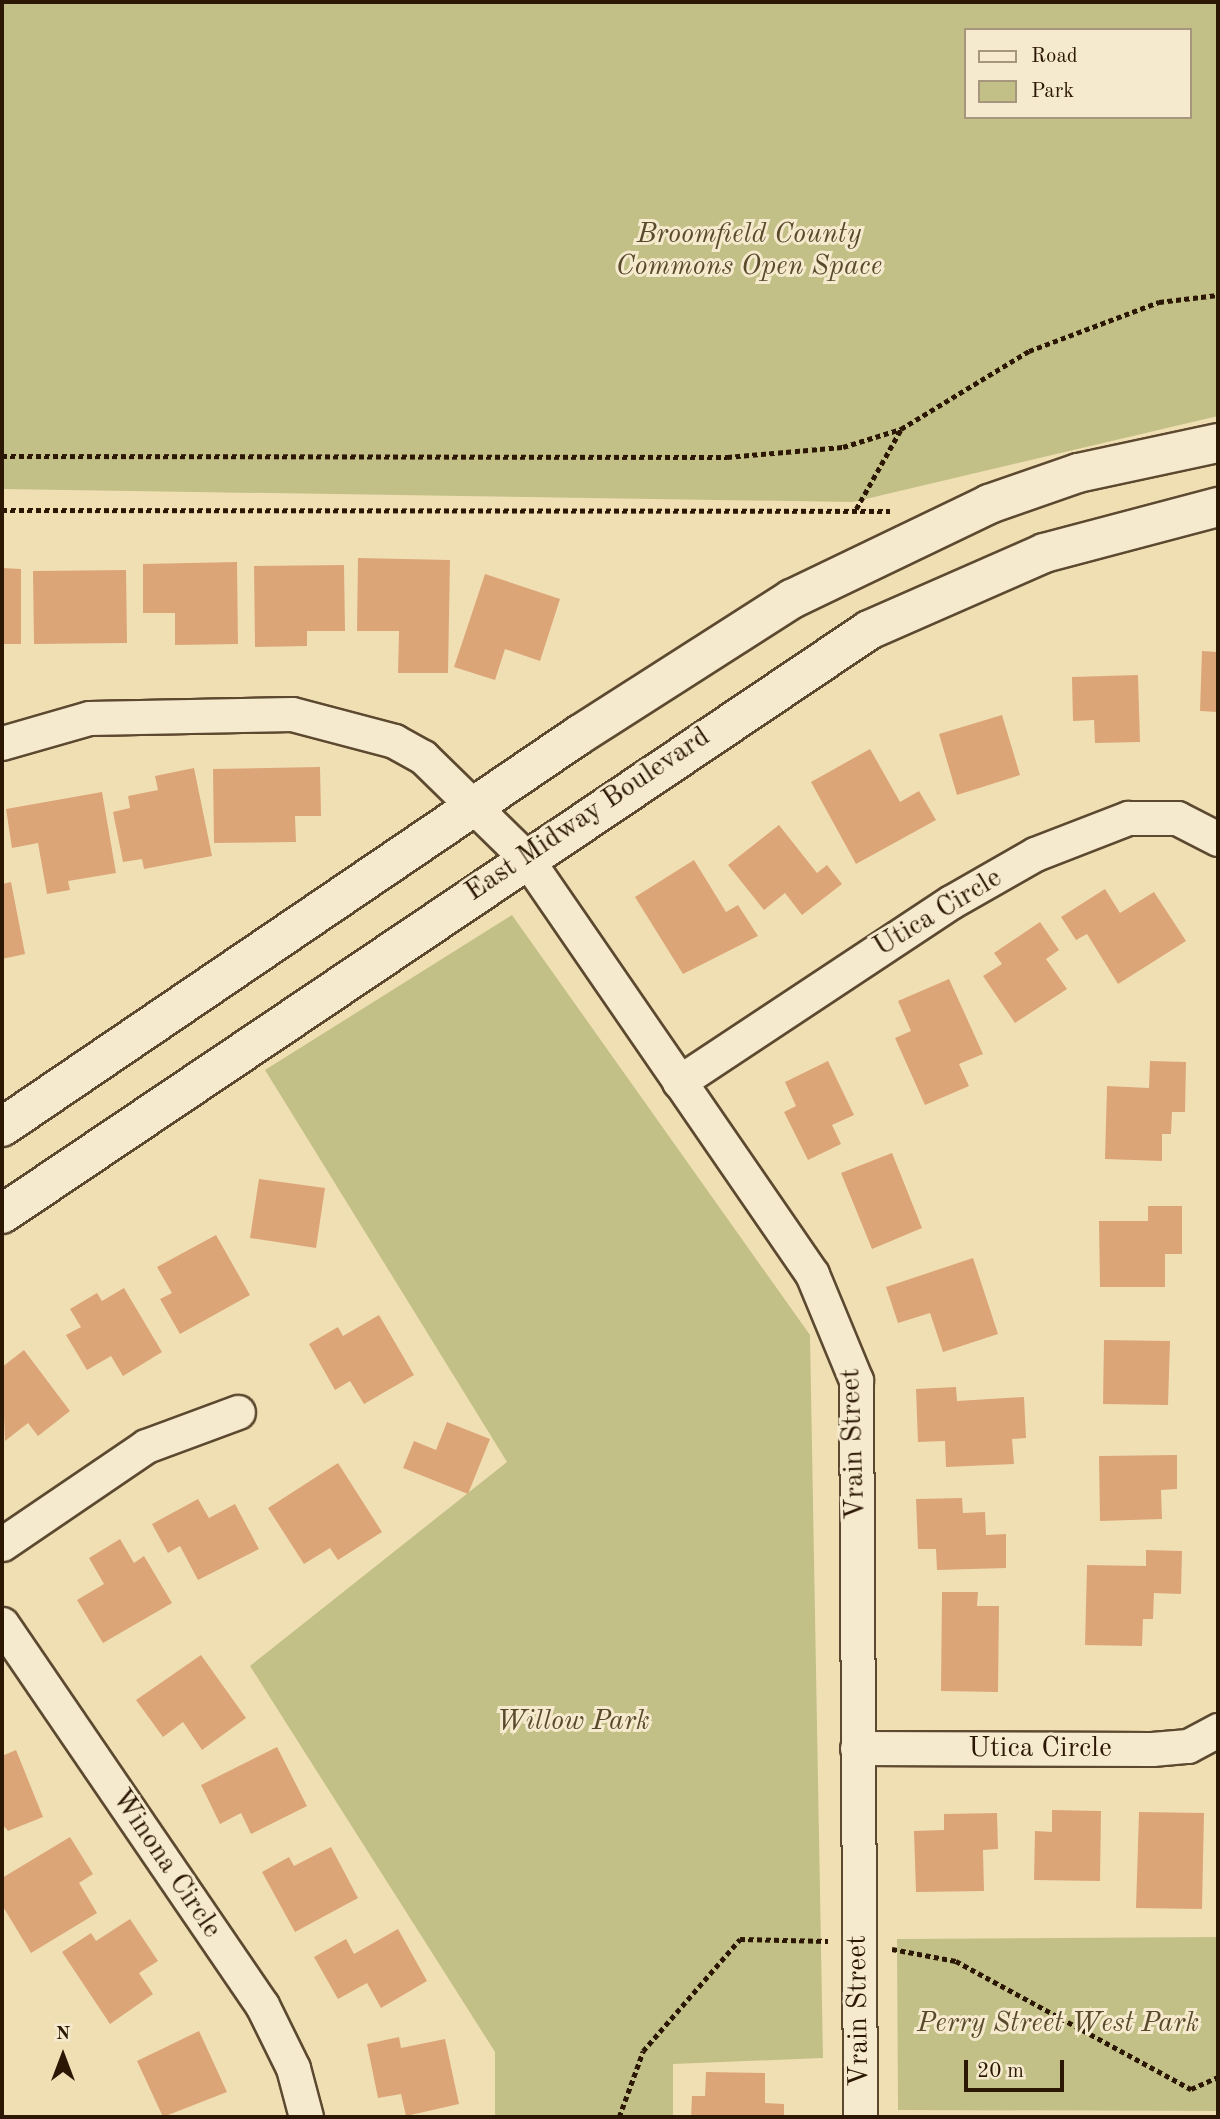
<!DOCTYPE html>
<style>
body{margin:0}
#map{position:relative;width:1220px;height:2119px;overflow:hidden;background:#f1dfb4;font-family:"Old Standard TT",serif}
div>[style]{position:absolute}
[style*='--x']{left:calc(var(--x)*1px);top:calc(var(--y)*1px);width:calc(var(--w)*1px);rotate:calc(var(--a)*1deg)}
.green>*{inset:0;background:#c2c087}
.building>*{inset:0;background:#dba578}
.path>*{height:4.5px;margin-top:-2.25px;transform-origin:0;background:repeating-linear-gradient(90deg,#2b1704 0 5px,transparent 0 8.5px)}
.roads{filter:drop-shadow(2px 0 #5c4930) drop-shadow(-2px 0 #5c4930) drop-shadow(0 2px #5c4930) drop-shadow(0 -2px #5c4930)}
.minor>*{height:33px;margin:-16.5px;padding:0 16.5px;transform-origin:16.5px;border-radius:16.5px;background:#f6eace}
.secondary>*{height:38px;margin:-19px;padding:0 19px;transform-origin:19px;border-radius:19px;background:#f6eace}
span{translate:-50% -50%;white-space:nowrap;text-align:center;line-height:1.15;-webkit-text-stroke:6px #f6eace;paint-order:stroke}
.park-label{font-size:28px;color:#584a2b;font-style:italic}
.street-label{font-size:28px;color:#2b1704}
.frame{position:absolute;inset:0;border:4px solid #2b1704;pointer-events:none}
.legend{position:absolute;left:964px;top:28px;width:228px;height:91px;box-sizing:border-box;background:#f6eace;border:2px solid #a5967d;margin:0;padding:9px 12px;list-style:none;font-size:21px;color:#2b1704}
.legend li{display:flex;align-items:center;gap:14px;height:35px}
.legend b{width:35px;border:2px solid #a5967d}
.north{position:absolute;left:28px;top:2021px;width:70px;height:70px;-webkit-text-stroke:5px #f6eace;paint-order:stroke;rotate:0deg;font-size:19px;font-weight:700;line-height:28px;text-align:center;color:#2b1704}
.north::after{content:'';display:block;margin:auto;width:24px;height:32px;background:#2b1704;clip-path:polygon(50% 0,100% 100%,50% 72%,0 100%)}
.scale{position:absolute;left:964px;top:2060px;width:100px;height:32px;box-sizing:border-box;border:4px solid #2b1704;border-top:0;padding-left:9px;font-size:21px;line-height:24px;white-space:nowrap;color:#2b1704;-webkit-text-stroke:5px #f6eace;paint-order:stroke}
</style>
<div id="map">
<div class="green">
<i style="clip-path:polygon(evenodd,2px 2px,1218px 2px,1218px 416px,853px 502px,2px 489px,2px 2px,966px 30px,1190px 30px,1190px 117px,966px 117px,966px 30px)"></i>
<i style="clip-path:polygon(512px 915px,810px 1335px,823px 2058px,673px 2064px,673px 2117px,495px 2117px,495px 2052px,250px 1666px,507px 1462px,265px 1070px)"></i>
<i style="clip-path:polygon(1218px 1937px,1218px 2111px,898px 2110px,897px 1939px)"></i>
</div>
<div class="building">
<i style="clip-path:polygon(358px 558px,450px 560px,448px 673px,398px 673px,399px 631px,357px 631px)"></i>
<i style="clip-path:polygon(237px 562px,238px 644px,175px 645px,175px 613px,143px 613px,143px 564px)"></i>
<i style="clip-path:polygon(344px 565px,345px 631px,307px 631px,307px 646px,255px 647px,254px 566px)"></i>
<i style="clip-path:polygon(2px 568px,21px 569px,21px 644px,2px 644px)"></i>
<i style="clip-path:polygon(126px 570px,127px 643px,34px 644px,33px 571px)"></i>
<i style="clip-path:polygon(485px 574px,560px 599px,540px 661px,505px 649px,495px 680px,454px 667px)"></i>
<i style="clip-path:polygon(1202px 651px,1218px 652px,1218px 712px,1200px 711px)"></i>
<i style="clip-path:polygon(1138px 675px,1140px 742px,1095px 743px,1094px 720px,1073px 721px,1072px 677px)"></i>
<i style="clip-path:polygon(1002px 715px,1020px 775px,957px 795px,939px 734px)"></i>
<i style="clip-path:polygon(870px 749px,900px 802px,919px 791px,936px 820px,856px 864px,811px 782px)"></i>
<i style="clip-path:polygon(320px 767px,321px 816px,295px 816px,296px 842px,214px 843px,213px 769px)"></i>
<i style="clip-path:polygon(194px 768px,212px 856px,144px 869px,142px 859px,123px 862px,113px 812px,130px 808px,128px 796px,158px 790px,155px 776px)"></i>
<i style="clip-path:polygon(102px 792px,116px 873px,68px 881px,70px 890px,47px 894px,38px 843px,12px 848px,6px 809px)"></i>
<i style="clip-path:polygon(779px 825px,817px 873px,827px 865px,842px 884px,802px 915px,785px 893px,764px 910px,728px 865px)"></i>
<i style="clip-path:polygon(694px 860px,726px 912px,738px 905px,758px 936px,683px 974px,635px 897px)"></i>
<i style="clip-path:polygon(11px 882px,25px 954px,2px 959px,2px 884px)"></i>
<i style="clip-path:polygon(1105px 889px,1120px 913px,1154px 892px,1186px 941px,1118px 984px,1087px 934px,1076px 940px,1061px 917px)"></i>
<i style="clip-path:polygon(1040px 922px,1059px 950px,1046px 959px,1067px 989px,1015px 1023px,983px 976px,1002px 964px,994px 953px)"></i>
<i style="clip-path:polygon(949px 979px,983px 1054px,959px 1064px,969px 1086px,925px 1105px,895px 1038px,911px 1031px,898px 1001px)"></i>
<i style="clip-path:polygon(828px 1061px,854px 1115px,832px 1125px,841px 1144px,808px 1160px,784px 1112px,796px 1106px,785px 1082px)"></i>
<i style="clip-path:polygon(1150px 1061px,1186px 1062px,1185px 1112px,1172px 1112px,1171px 1134px,1162px 1134px,1162px 1161px,1105px 1159px,1107px 1086px,1149px 1088px)"></i>
<i style="clip-path:polygon(892px 1153px,922px 1228px,872px 1249px,841px 1173px)"></i>
<i style="clip-path:polygon(259px 1179px,325px 1188px,316px 1248px,250px 1238px)"></i>
<i style="clip-path:polygon(1148px 1206px,1182px 1206px,1182px 1254px,1165px 1254px,1165px 1287px,1100px 1287px,1099px 1221px,1148px 1221px)"></i>
<i style="clip-path:polygon(216px 1235px,250px 1295px,180px 1334px,160px 1299px,172px 1293px,157px 1267px)"></i>
<i style="clip-path:polygon(973px 1258px,998px 1334px,943px 1352px,930px 1313px,898px 1323px,886px 1287px)"></i>
<i style="clip-path:polygon(124px 1288px,162px 1352px,123px 1376px,111px 1356px,87px 1370px,66px 1335px,81px 1327px,70px 1309px,97px 1293px,102px 1301px)"></i>
<i style="clip-path:polygon(379px 1315px,414px 1375px,364px 1404px,350px 1381px,335px 1390px,309px 1344px,338px 1327px,343px 1336px)"></i>
<i style="clip-path:polygon(1104px 1340px,1170px 1341px,1168px 1405px,1103px 1404px)"></i>
<i style="clip-path:polygon(24px 1350px,70px 1411px,38px 1436px,28px 1423px,5px 1441px,2px 1367px)"></i>
<i style="clip-path:polygon(956px 1387px,957px 1401px,1024px 1397px,1026px 1438px,1012px 1439px,1014px 1464px,946px 1467px,945px 1441px,918px 1442px,916px 1389px)"></i>
<i style="clip-path:polygon(447px 1422px,490px 1439px,468px 1494px,403px 1468px,414px 1441px,436px 1450px)"></i>
<i style="clip-path:polygon(1177px 1455px,1177px 1489px,1161px 1490px,1162px 1519px,1100px 1521px,1099px 1456px)"></i>
<i style="clip-path:polygon(338px 1463px,382px 1532px,338px 1560px,330px 1548px,304px 1564px,268px 1508px)"></i>
<i style="clip-path:polygon(962px 1498px,963px 1513px,985px 1512px,986px 1535px,1006px 1534px,1006px 1568px,937px 1570px,936px 1549px,918px 1549px,916px 1499px)"></i>
<i style="clip-path:polygon(198px 1499px,209px 1518px,235px 1504px,259px 1549px,198px 1580px,180px 1546px,168px 1553px,152px 1524px)"></i>
<i style="clip-path:polygon(120px 1539px,134px 1563px,144px 1556px,172px 1603px,103px 1643px,77px 1600px,104px 1584px,89px 1558px)"></i>
<i style="clip-path:polygon(1146px 1550px,1182px 1551px,1181px 1594px,1154px 1593px,1153px 1619px,1143px 1619px,1142px 1646px,1085px 1645px,1087px 1565px,1146px 1566px)"></i>
<i style="clip-path:polygon(942px 1592px,978px 1592px,977px 1606px,999px 1606px,998px 1692px,941px 1691px)"></i>
<i style="clip-path:polygon(201px 1655px,246px 1718px,202px 1750px,183px 1722px,163px 1737px,136px 1700px)"></i>
<i style="clip-path:polygon(277px 1747px,307px 1806px,251px 1834px,241px 1813px,220px 1824px,201px 1785px)"></i>
<i style="clip-path:polygon(16px 1750px,43px 1817px,8px 1831px,2px 1824px,2px 1756px)"></i>
<i style="clip-path:polygon(1052px 1810px,1101px 1811px,1100px 1881px,1034px 1880px,1035px 1831px,1052px 1832px)"></i>
<i style="clip-path:polygon(1139px 1812px,1204px 1813px,1202px 1909px,1136px 1908px)"></i>
<i style="clip-path:polygon(997px 1813px,998px 1849px,983px 1850px,984px 1891px,916px 1892px,914px 1831px,944px 1830px,944px 1814px)"></i>
<i style="clip-path:polygon(70px 1837px,93px 1874px,79px 1883px,97px 1913px,31px 1953px,2px 1905px,2px 1878px)"></i>
<i style="clip-path:polygon(331px 1847px,358px 1898px,295px 1932px,262px 1872px,289px 1857px,294px 1866px)"></i>
<i style="clip-path:polygon(130px 1919px,158px 1961px,139px 1973px,153px 1994px,110px 2024px,62px 1952px,91px 1933px,96px 1941px)"></i>
<i style="clip-path:polygon(398px 1929px,427px 1981px,381px 2008px,367px 1983px,338px 1999px,314px 1957px,346px 1939px,354px 1954px)"></i>
<i style="clip-path:polygon(199px 2031px,227px 2092px,163px 2117px,137px 2061px)"></i>
<i style="clip-path:polygon(399px 2037px,401px 2048px,445px 2039px,459px 2104px,406px 2116px,401px 2094px,378px 2098px,367px 2044px)"></i>
<i style="clip-path:polygon(706px 2072px,765px 2073px,765px 2103px,784px 2104px,784px 2117px,691px 2117px,692px 2096px,705px 2096px)"></i>
</div>
<div class="path">
<i style="--x:2;--y:456;--w:725;--a:0.08"></i>
<i style="--x:727;--y:457;--w:116;--a:-4.9"></i>
<i style="--x:843;--y:447;--w:61;--a:-17.2"></i>
<i style="--x:901;--y:429;--w:150;--a:-31.4"></i>
<i style="--x:1029;--y:351;--w:139;--a:-20.7"></i>
<i style="--x:1159;--y:302;--w:59;--a:-6.8"></i>
<i style="--x:856;--y:509;--w:92;--a:-60.6"></i>
<i style="--x:2;--y:510;--w:888;--a:0.06"></i>
<i style="--x:892;--y:1949;--w:65;--a:10.6"></i>
<i style="--x:956;--y:1961;--w:268;--a:28.6"></i>
<i style="--x:1191;--y:2089;--w:30;--a:-24"></i>
<i style="--x:619;--y:2117;--w:70;--a:-70"></i>
<i style="--x:643;--y:2051;--w:148;--a:-49.1"></i>
<i style="--x:740;--y:1939;--w:88;--a:1.3"></i>
</div>
<div class="roads">
<div class="minor">
<i style="--x:2;--y:743;--w:91;--a:-16"></i>
<i style="--x:89;--y:718;--w:203;--a:-1.1"></i>
<i style="--x:292;--y:714;--w:106;--a:14.8"></i>
<i style="--x:394;--y:741;--w:33;--a:29"></i>
<i style="--x:423;--y:757;--w:144;--a:44.4"></i>
<i style="--x:526;--y:858;--w:505;--a:55.49"></i>
<i style="--x:812;--y:1274;--w:115;--a:67.5"></i>
<i style="--x:856;--y:1380;--w:737;--a:89.69"></i>
<i style="--x:679;--y:1082;--w:326;--a:-33.5"></i>
<i style="--x:951;--y:902;--w:97;--a:-29.7"></i>
<i style="--x:1035;--y:854;--w:100;--a:-21.2"></i>
<i style="--x:1128;--y:818;--w:49;--a:0"></i>
<i style="--x:1177;--y:818;--w:46;--a:27.1"></i>
<i style="--x:2;--y:1544;--w:174;--a:-34.2"></i>
<i style="--x:146;--y:1446;--w:98;--a:-20.3"></i>
<i style="--x:2;--y:1624;--w:461;--a:55.7"></i>
<i style="--x:262;--y:2005;--w:70;--a:63.8"></i>
<i style="--x:293;--y:2068;--w:51;--a:75.1"></i>
<i style="--x:857;--y:1748;--w:295;--a:0.2"></i>
<i style="--x:1152;--y:1749;--w:36;--a:-5"></i>
<i style="--x:1188;--y:1746;--w:34;--a:-28"></i>
</div>
<div class="secondary">
<i style="--x:2;--y:1127;--w:698;--a:-34.19"></i>
<i style="--x:579;--y:735;--w:253;--a:-32.6"></i>
<i style="--x:792;--y:599;--w:219;--a:-25.7"></i>
<i style="--x:989;--y:504;--w:94;--a:-19.2"></i>
<i style="--x:1078;--y:473;--w:143;--a:-12.1"></i>
<i style="--x:2;--y:1214;--w:1045;--a:-33.96"></i>
<i style="--x:869;--y:630;--w:191;--a:-23.7"></i>
<i style="--x:1044;--y:553;--w:180;--a:-14.8"></i>
</div>
</div>
<div class="park-label">
<span style="left:749px;top:251px">Broomfield County<br>Commons Open Space</span>
<span style="left:573px;top:1722px">Willow Park</span>
<span style="left:1058px;top:2024px">Perry Street West Park</span>
</div>
<div class="street-label">
<span style="left:588px;top:815px;rotate:-34deg">East Midway Boulevard</span>
<span style="left:938px;top:913px;rotate:-31deg">Utica Circle</span>
<span style="left:854px;top:1444px;rotate:-92deg">Vrain Street</span>
<span style="left:1040px;top:1749px">Utica Circle</span>
<span style="left:166px;top:1864px;rotate:56deg">Winona Circle</span>
<span style="left:859px;top:2011px;rotate:-91deg">Vrain Street</span>
</div>
<div class="frame"></div>
<ul class="legend">
<li><b style="height:9px;background:#f6eace"></b>Road</li>
<li><b style="height:19px;background:#c2c087"></b>Park</li>
</ul>
<div class="north">N</div>
<div class="scale">20 m</div>
</div>
